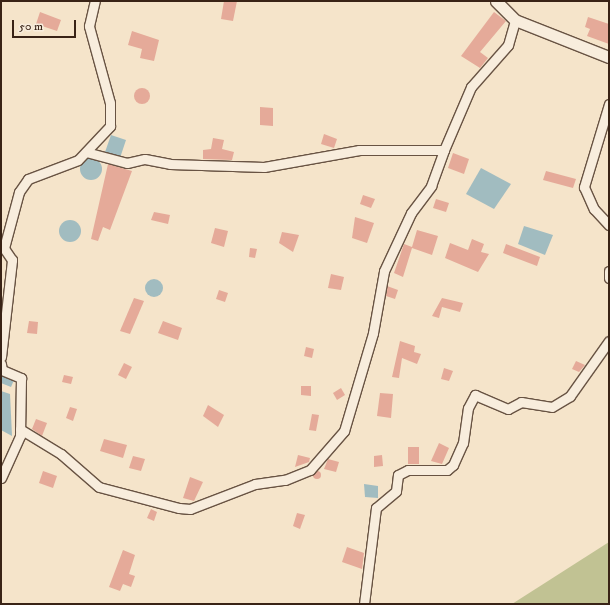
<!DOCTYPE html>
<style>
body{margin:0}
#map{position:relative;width:610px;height:605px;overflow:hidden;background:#f5e4ca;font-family:"IM FELL DW Pica",serif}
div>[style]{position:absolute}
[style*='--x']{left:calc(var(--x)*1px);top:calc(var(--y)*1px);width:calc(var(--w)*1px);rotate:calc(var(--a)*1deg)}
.green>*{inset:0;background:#c1c293}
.water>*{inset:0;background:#a1bcc0}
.round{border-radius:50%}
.building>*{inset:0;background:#e5aa99}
.roads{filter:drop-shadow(1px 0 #685343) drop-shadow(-1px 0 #685343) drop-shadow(0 1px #685343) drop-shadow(0 -1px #685343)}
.minor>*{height:9px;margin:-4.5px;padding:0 4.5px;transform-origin:4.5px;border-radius:4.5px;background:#f8eddd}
.tertiary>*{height:11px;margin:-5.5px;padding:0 5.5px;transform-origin:5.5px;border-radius:5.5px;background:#f8eddd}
span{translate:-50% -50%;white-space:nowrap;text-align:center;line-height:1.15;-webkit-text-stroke:3px #f8eddd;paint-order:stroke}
.frame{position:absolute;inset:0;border:2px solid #392316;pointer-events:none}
.scale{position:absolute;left:12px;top:20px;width:64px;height:18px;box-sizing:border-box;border:2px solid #392316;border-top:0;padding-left:5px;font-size:12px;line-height:14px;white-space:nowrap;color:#392316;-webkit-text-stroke:3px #f8eddd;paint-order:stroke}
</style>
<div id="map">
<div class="green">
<i style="clip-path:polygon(609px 542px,609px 604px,512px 604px)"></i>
</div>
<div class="water">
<i style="clip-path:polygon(111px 135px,126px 140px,120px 158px,104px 155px)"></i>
<i class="round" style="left:80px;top:158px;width:22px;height:22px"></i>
<i style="clip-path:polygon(481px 168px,511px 184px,494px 209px,466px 194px)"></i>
<i class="round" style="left:59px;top:220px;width:22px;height:22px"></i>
<i style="clip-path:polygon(524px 226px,553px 235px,545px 255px,518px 244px)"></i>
<i class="round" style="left:145px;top:279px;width:18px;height:18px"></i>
<i style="clip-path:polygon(1px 376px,14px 380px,11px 387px,1px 383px)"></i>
<i style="clip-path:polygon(1px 391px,10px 394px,12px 436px,1px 430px)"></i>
<i style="clip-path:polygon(364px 484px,378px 486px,378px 498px,365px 497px)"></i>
</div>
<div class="building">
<i style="clip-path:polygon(224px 1px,237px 1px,233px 21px,221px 19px)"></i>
<i style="clip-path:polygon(40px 12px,61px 20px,57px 31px,36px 24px)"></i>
<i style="clip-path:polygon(494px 12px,506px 21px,480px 52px,488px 58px,480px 68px,461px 56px)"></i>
<i style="clip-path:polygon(588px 17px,609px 24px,609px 44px,587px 36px,590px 29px,585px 27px)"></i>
<i style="clip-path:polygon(132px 31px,159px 40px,154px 61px,140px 58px,142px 49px,128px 45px)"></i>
<i class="round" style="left:134px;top:88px;width:16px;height:16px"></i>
<i style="clip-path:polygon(260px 107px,273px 108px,273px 126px,260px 125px)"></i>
<i style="clip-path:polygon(324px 134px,337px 139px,334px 148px,321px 144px)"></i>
<i style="clip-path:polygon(213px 138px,224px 140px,222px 149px,234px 152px,232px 160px,203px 159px,203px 150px,211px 149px)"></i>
<i style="clip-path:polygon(453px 153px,469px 159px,464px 174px,448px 168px)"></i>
<i style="clip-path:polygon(108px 164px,132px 171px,110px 230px,103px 227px,98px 241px,91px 239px)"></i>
<i style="clip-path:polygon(546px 171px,576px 179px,573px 188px,543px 180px)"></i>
<i style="clip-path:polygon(363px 195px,375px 199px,371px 208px,360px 204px)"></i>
<i style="clip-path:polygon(436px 199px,449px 203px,446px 212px,433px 208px)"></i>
<i style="clip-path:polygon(154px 212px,170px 215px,168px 224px,151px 220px)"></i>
<i style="clip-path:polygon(355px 217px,374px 223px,367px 243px,352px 238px)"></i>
<i style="clip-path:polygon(215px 228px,228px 231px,224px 247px,211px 243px)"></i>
<i style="clip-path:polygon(417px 230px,438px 236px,432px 255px,412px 248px,403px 277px,394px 273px,404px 244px,412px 247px)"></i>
<i style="clip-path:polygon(282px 232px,299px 235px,293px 252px,279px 243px)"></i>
<i style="clip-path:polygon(472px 239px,484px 244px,481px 252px,489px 254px,478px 272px,445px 258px,450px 243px,468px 250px)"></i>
<i style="clip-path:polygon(506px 244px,540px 257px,537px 266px,503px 253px)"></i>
<i style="clip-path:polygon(250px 248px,257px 249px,255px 258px,249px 257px)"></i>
<i style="clip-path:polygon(331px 274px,344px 277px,341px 290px,328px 288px)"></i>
<i style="clip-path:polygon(387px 286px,398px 290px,395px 299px,386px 296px)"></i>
<i style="clip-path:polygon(219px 290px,228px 293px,225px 302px,216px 299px)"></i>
<i style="clip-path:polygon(134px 298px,144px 301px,130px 334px,120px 331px)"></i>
<i style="clip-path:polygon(442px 298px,463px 303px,460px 312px,442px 307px,439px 318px,432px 316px)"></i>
<i style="clip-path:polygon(29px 321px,38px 322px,37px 334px,27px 333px)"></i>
<i style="clip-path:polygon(163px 321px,182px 328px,178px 340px,158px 333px)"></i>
<i style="clip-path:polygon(400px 341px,415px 346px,414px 352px,421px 354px,417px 364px,402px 358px,399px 378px,392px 377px)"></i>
<i style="clip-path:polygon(306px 347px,314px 349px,312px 358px,304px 356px)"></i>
<i style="clip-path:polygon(576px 361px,585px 365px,579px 372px,572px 369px)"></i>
<i style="clip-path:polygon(124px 363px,132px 367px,126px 379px,118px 375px)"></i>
<i style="clip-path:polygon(444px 368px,453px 371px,449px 381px,441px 379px)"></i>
<i style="clip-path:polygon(64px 375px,73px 377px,71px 384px,62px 382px)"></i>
<i style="clip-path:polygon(301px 386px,311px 386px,311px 396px,301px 395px)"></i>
<i style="clip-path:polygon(341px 388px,345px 395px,337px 400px,333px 393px)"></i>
<i style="clip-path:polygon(380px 393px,393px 394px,391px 418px,377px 416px)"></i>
<i style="clip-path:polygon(208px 405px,224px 415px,218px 427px,203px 416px)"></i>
<i style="clip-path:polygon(70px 407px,77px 409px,73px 421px,66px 418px)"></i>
<i style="clip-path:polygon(312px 414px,319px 415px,316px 431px,309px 430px)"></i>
<i style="clip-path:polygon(36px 419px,47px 423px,42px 436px,32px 429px)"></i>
<i style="clip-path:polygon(104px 439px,127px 445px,123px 458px,100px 451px)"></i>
<i style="clip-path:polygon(439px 443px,449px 448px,442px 464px,431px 461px)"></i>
<i style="clip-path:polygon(408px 447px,419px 447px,419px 464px,408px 464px)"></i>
<i style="clip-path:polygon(298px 455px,310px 458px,309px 462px,295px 467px)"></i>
<i style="clip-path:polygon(382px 455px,383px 466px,374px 467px,374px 456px)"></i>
<i style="clip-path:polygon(133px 456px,145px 459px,141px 471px,129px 468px)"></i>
<i style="clip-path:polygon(328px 459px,339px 462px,336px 472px,324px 469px)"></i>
<i class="round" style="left:313px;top:471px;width:8px;height:8px"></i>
<i style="clip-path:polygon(43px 471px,57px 476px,53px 488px,39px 483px)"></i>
<i style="clip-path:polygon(190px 477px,203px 482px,194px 501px,183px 498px)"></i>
<i style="clip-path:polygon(151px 509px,157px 512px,154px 521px,147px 518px)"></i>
<i style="clip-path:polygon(297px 513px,305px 515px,300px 529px,293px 526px)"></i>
<i style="clip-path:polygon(347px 547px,364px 553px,362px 569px,342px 562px)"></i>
<i style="clip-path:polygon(123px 550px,135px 555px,129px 574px,135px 576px,131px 587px,123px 584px,120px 591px,109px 587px)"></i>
</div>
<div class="roads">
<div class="minor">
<i style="--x:609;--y:104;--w:87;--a:106.8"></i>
<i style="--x:584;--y:187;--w:24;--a:66"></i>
<i style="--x:594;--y:209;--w:22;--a:47"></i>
<i style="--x:86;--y:152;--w:42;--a:15"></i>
<i style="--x:127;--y:163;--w:18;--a:-13"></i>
<i style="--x:145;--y:159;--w:25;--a:11"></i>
<i style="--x:170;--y:164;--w:94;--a:1.8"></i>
<i style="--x:264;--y:167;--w:97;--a:-10.1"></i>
<i style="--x:359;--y:150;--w:85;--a:0"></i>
<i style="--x:444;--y:150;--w:69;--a:-66.8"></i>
<i style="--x:471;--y:87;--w:56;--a:-48.6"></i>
<i style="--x:508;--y:45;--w:26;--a:-74"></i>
<i style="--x:609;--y:271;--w:7;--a:90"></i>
<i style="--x:1;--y:357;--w:98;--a:-83.5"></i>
<i style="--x:12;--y:260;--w:14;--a:-124"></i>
<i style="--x:4;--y:248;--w:58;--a:-75"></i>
<i style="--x:19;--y:192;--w:16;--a:-55"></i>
<i style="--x:28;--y:179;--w:53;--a:-20.8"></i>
<i style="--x:78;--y:160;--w:47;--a:-46.7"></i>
<i style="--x:110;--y:126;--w:23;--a:-90"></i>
<i style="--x:110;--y:103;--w:80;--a:-105.3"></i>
<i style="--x:89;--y:26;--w:26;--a:-77"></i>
<i style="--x:1;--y:364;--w:6;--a:81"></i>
<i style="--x:2;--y:370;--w:21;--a:23"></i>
<i style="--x:21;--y:378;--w:58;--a:91"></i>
<i style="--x:20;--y:436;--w:46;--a:114.3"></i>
<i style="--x:20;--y:429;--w:48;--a:31.4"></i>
<i style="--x:61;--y:454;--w:50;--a:41"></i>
<i style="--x:99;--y:487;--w:83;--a:14.7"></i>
<i style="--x:179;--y:508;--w:11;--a:5"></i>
<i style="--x:190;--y:509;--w:70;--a:-21"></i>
<i style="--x:255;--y:484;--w:30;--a:-8"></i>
<i style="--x:285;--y:480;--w:27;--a:-22"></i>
<i style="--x:310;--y:470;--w:52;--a:-48.9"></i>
<i style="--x:344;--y:431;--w:102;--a:-73.5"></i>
<i style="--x:373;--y:333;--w:63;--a:-79.9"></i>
<i style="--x:384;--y:271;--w:64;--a:-65"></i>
<i style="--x:411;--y:213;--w:34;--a:-53"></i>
<i style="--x:431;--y:186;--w:38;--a:-70"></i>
<i style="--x:364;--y:604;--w:97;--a:-82.9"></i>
<i style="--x:376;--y:508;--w:26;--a:-40"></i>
<i style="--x:396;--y:491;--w:16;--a:-83"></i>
<i style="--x:398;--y:475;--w:11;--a:-27"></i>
<i style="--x:408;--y:470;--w:39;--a:0"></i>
<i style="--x:447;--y:470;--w:8;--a:-40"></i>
<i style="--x:453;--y:465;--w:24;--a:-66"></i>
<i style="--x:463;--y:443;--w:35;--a:-82"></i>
<i style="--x:468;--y:408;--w:15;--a:-62"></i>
<i style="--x:475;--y:395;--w:36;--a:23"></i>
<i style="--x:508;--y:409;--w:15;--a:-28"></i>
<i style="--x:521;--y:402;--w:31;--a:9"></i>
<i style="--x:552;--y:407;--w:21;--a:-31"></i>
<i style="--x:570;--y:396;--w:67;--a:-54.7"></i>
</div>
<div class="tertiary">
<i style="--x:496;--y:1;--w:27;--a:45"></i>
<i style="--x:515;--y:20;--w:101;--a:21.5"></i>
</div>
</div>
<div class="frame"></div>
<div class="scale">50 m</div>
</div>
